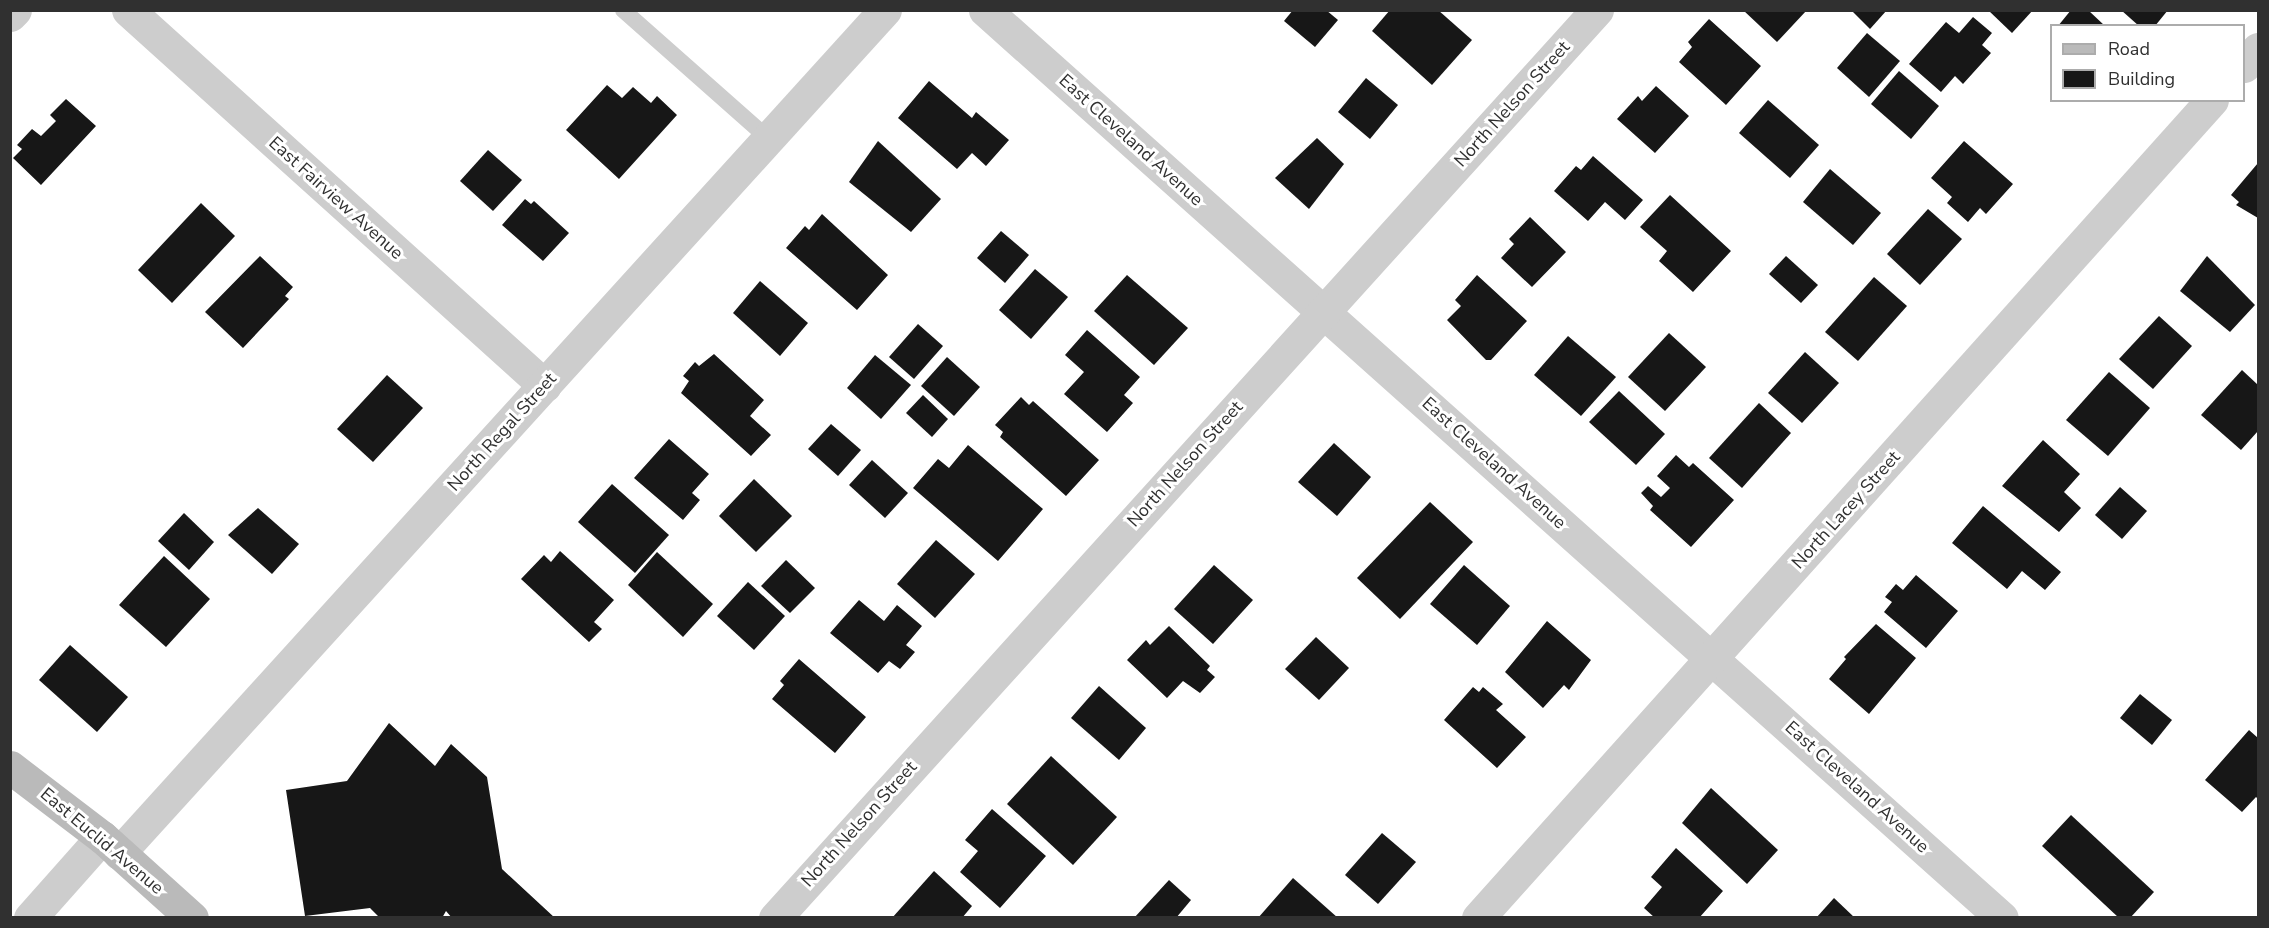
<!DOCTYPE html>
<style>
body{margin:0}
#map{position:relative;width:2269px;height:928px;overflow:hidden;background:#fff;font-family:"Nunito Sans",sans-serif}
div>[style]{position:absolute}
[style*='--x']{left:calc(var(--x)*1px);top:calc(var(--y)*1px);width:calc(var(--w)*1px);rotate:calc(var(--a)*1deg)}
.building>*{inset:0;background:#171717}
.lane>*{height:16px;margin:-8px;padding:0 8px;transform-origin:8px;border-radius:8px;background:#cdcdcd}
.street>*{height:33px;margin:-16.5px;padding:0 16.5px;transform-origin:16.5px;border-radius:16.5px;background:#cdcdcd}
.secondary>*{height:33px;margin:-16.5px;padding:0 16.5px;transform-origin:16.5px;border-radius:16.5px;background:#bababa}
span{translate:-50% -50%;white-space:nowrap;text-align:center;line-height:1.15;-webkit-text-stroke:6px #fff;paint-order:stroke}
.street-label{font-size:18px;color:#303030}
.frame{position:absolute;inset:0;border:12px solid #303030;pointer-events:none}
.legend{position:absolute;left:2050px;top:24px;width:195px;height:78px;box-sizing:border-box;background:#fff;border:2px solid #acacac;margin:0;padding:8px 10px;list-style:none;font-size:18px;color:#303030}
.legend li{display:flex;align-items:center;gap:12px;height:30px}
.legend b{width:30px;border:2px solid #acacac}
</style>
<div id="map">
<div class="building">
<i style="clip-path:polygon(1293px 10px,1326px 10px,1338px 20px,1315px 47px,1284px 21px)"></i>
<i style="clip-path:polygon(1390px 10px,1438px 10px,1472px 40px,1432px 85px,1372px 31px)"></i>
<i style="clip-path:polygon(1743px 10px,1807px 10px,1777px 42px)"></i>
<i style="clip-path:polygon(1851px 10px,1887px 10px,1870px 29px)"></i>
<i style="clip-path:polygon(1988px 10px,2033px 10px,2012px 33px)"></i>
<i style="clip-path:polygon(2071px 10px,2088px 10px,2105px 26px,2058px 26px)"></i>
<i style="clip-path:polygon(2121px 10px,2168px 10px,2155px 26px,2139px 26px)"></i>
<i style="clip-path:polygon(1973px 17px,1992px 33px,1982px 45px,1991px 53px,1963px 84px,1955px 76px,1941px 92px,1909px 64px,1946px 22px,1959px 33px)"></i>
<i style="clip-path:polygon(1709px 19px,1761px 66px,1726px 105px,1679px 62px,1692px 47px,1688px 42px)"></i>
<i style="clip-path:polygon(1867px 33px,1900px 61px,1869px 97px,1837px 68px)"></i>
<i style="clip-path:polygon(1899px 71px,1939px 106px,1911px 139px,1871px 104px)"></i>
<i style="clip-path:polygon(1366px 78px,1398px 105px,1370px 139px,1338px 112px)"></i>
<i style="clip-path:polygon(929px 81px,972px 118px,976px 112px,1009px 140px,986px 166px,972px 153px,957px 169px,898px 118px)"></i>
<i style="clip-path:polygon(607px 85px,622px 98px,633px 87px,651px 103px,657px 96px,677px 115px,619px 179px,566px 130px)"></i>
<i style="clip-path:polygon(1656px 86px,1689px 116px,1655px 153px,1617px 119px,1638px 96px,1642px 101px)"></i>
<i style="clip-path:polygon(66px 99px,96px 126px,41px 185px,13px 158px,22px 149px,17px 145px,32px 129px,41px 136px,56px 121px,50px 115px)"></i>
<i style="clip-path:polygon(1768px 100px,1819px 145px,1790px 178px,1739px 133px)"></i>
<i style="clip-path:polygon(1317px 138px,1344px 164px,1309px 209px,1275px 178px)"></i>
<i style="clip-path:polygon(878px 141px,941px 199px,911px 232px,849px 182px)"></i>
<i style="clip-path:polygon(1964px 141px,2013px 184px,1986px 214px,1980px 208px,1968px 222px,1947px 203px,1952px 197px,1931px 178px)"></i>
<i style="clip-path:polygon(488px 150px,522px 180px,493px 211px,460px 181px)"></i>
<i style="clip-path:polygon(1593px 156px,1643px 200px,1625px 220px,1605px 202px,1588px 221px,1554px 191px,1576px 166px,1581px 170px)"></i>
<i style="clip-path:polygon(2258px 163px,2258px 218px,2236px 205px,2239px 202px,2231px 195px)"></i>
<i style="clip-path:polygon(1830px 169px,1881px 213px,1853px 245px,1803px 202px)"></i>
<i style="clip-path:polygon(1670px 195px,1731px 251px,1693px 292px,1659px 261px,1667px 251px,1640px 227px)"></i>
<i style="clip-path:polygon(525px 199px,531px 204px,534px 201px,569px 233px,543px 261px,502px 225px)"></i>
<i style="clip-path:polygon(201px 203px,235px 236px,172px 303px,138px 270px)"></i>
<i style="clip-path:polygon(1928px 209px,1962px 239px,1920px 285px,1887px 254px)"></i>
<i style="clip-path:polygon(822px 214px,888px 275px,857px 310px,786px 248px,805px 226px,809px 230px)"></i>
<i style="clip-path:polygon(1530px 217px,1566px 252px,1532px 287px,1501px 258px,1514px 244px,1509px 239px)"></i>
<i style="clip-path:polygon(1001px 231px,1029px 255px,1005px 283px,977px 258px)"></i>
<i style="clip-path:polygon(260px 256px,293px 287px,285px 296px,289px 299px,243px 348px,205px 312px)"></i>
<i style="clip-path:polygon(1786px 256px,1818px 285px,1801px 303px,1769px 274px)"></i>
<i style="clip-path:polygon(2207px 256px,2255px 305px,2230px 332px,2180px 291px)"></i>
<i style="clip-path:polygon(1035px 269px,1068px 297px,1031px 339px,999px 310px)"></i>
<i style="clip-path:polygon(1127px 275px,1188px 328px,1154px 365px,1094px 311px)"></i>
<i style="clip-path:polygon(1477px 275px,1527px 321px,1491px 360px,1486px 360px,1447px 320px,1461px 306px,1455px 300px)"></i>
<i style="clip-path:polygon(1874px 277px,1907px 306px,1858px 361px,1825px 332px)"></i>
<i style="clip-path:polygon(760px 281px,808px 323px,780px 356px,733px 313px)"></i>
<i style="clip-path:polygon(2159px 316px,2192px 346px,2153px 389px,2119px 359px)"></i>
<i style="clip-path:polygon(918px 324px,943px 346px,914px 379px,889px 357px)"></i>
<i style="clip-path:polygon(1087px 330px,1140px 377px,1124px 395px,1133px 403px,1107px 432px,1064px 394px,1084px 372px,1065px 355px)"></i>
<i style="clip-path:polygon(1669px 333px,1706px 367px,1665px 411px,1628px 377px)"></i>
<i style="clip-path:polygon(1568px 336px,1616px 377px,1581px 416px,1534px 375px)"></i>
<i style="clip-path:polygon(1805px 352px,1839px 383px,1802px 423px,1768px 393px)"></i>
<i style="clip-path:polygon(714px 354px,764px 400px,750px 416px,771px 435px,751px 456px,681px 393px,689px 381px,683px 376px,695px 362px,699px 366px)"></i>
<i style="clip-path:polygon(875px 355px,911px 385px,881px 419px,847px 388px)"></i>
<i style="clip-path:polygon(947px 357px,980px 387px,954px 416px,921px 386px)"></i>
<i style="clip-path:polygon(2242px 370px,2258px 385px,2258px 431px,2241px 450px,2201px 415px)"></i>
<i style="clip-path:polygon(2109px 372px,2150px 408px,2108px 456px,2066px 420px)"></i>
<i style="clip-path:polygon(387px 375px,423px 408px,373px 462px,337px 429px)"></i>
<i style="clip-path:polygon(1619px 391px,1665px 434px,1636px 465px,1589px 422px)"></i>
<i style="clip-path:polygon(923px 395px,948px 419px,932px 437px,906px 413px)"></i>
<i style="clip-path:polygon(1021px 397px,1029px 405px,1033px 401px,1099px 460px,1066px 496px,1000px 437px,1003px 432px,995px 425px)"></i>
<i style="clip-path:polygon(1759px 403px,1791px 433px,1742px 488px,1709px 458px)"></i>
<i style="clip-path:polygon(831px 424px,861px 450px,838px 476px,808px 449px)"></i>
<i style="clip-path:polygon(669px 439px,709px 474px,692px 493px,700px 500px,683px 520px,634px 478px)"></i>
<i style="clip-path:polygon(2043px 440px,2080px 474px,2064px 492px,2081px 508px,2059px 532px,2002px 486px)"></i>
<i style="clip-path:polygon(1334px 443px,1371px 477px,1337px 516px,1298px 482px)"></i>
<i style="clip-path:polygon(968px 445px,1043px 509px,998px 561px,913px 488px,938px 459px,949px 468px)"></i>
<i style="clip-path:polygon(1676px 455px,1689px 467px,1693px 463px,1734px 500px,1691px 547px,1650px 510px,1653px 506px,1641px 493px,1648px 486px,1661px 497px,1670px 488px,1657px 476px)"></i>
<i style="clip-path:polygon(872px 460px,908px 493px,885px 518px,849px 485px)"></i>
<i style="clip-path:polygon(754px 479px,792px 516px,756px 552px,719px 516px)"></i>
<i style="clip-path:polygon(612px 484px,669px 535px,635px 573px,578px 522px)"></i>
<i style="clip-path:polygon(2120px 487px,2147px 511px,2122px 539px,2095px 515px)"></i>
<i style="clip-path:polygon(1430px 502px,1473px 542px,1400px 619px,1357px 578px)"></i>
<i style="clip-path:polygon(1983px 506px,2061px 572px,2045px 590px,2022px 571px,2007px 589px,1952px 543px)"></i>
<i style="clip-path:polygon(258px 508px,299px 544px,272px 574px,228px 535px)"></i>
<i style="clip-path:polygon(184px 513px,214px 542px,189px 570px,158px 541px)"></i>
<i style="clip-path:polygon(936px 540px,975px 574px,935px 618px,897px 584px)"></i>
<i style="clip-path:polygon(560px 551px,614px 600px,594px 622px,602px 629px,589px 642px,521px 579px,544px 555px,551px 562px)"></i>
<i style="clip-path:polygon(657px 552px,713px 604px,683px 637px,628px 585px)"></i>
<i style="clip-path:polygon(164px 556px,210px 599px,166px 647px,119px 605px)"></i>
<i style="clip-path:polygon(786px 560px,815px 588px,790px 613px,761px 586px)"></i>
<i style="clip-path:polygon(1214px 565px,1253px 600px,1213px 644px,1174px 609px)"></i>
<i style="clip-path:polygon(1464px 565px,1510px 606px,1477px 645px,1430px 604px)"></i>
<i style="clip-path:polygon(1916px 575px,1958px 611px,1926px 648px,1884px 612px,1892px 602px,1885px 597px,1896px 584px,1903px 590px)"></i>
<i style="clip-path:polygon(748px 582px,785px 616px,754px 650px,717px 616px)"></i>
<i style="clip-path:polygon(859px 600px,884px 621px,897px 605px,922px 626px,906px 645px,915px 652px,900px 669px,889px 661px,878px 673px,830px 633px)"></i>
<i style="clip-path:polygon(1547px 621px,1591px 660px,1569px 690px,1564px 685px,1543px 708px,1505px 672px)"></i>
<i style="clip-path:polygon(1876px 624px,1916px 658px,1869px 714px,1829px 679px,1846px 659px,1844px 657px)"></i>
<i style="clip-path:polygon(1169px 626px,1210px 666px,1207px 670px,1215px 677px,1200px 693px,1183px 681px,1167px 698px,1127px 660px,1146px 640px,1150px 645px)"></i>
<i style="clip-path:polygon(1316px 637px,1349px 668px,1319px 700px,1285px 669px)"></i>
<i style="clip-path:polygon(70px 645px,128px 697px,97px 732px,39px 680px)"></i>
<i style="clip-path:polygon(799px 659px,866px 717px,835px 753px,772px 699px,784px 685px,780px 681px)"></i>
<i style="clip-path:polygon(1099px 686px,1146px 728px,1119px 760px,1071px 718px)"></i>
<i style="clip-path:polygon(1473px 687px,1479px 692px,1483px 687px,1503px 704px,1496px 710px,1526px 737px,1497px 768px,1444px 720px)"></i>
<i style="clip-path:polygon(2140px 694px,2172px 720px,2152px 745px,2120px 718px)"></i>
<i style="clip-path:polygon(389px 723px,435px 766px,451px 744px,487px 777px,502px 869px,555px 918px,452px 918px,446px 911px,442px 918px,380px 918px,370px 908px,305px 916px,286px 790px,347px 781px)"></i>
<i style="clip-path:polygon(2249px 730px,2258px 738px,2258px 799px,2256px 797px,2242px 812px,2205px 780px)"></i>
<i style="clip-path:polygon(1051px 756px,1117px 817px,1073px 865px,1007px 804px)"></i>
<i style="clip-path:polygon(1711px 788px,1778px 850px,1747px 884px,1682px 823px)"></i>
<i style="clip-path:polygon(992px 809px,1046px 856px,1000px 908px,960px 872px,978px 851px,965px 840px)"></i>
<i style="clip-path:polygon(2071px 815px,2154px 892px,2130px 918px,2119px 918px,2042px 846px)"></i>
<i style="clip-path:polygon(1382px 833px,1416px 862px,1378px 904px,1345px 875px)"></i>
<i style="clip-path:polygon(1676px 848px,1723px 891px,1699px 918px,1655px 918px,1644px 908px,1662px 887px,1651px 877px)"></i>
<i style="clip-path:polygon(934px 871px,972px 906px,962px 918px,892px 918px)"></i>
<i style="clip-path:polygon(1293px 878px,1338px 918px,1258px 918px)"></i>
<i style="clip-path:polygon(1169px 880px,1191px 900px,1176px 918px,1134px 918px)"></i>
<i style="clip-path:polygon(1834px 898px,1855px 918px,1816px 918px)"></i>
</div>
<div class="lane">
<i style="--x:623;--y:10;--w:195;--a:41.5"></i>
</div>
<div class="street">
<i style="--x:128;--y:10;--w:561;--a:42.04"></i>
<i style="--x:985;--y:10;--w:1363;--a:41.76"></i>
<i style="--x:10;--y:15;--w:7;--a:-45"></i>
<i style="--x:2244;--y:66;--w:22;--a:-51"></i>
<i style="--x:119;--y:853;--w:1139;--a:-47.74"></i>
<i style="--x:30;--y:918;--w:108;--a:-48.4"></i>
<i style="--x:775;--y:918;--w:1225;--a:-47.85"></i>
<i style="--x:1478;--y:918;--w:1099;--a:-48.1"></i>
</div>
<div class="secondary">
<i style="--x:10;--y:767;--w:116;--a:37.3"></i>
<i style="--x:102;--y:837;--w:121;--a:42"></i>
</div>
<div class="street-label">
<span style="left:1512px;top:104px;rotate:-48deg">North Nelson Street</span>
<span style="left:1131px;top:140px;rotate:42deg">East Cleveland Avenue</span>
<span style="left:336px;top:198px;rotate:42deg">East Fairview Avenue</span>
<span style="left:502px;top:432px;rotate:-48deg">North Regal Street</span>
<span style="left:1494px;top:463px;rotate:42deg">East Cleveland Avenue</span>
<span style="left:1185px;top:464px;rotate:-48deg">North Nelson Street</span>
<span style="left:1846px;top:510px;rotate:-48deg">North Lacey Street</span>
<span style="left:1857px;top:787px;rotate:42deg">East Cleveland Avenue</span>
<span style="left:859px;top:824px;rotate:-48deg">North Nelson Street</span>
<span style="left:102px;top:841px;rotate:40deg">East Euclid Avenue</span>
</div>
<div class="frame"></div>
<ul class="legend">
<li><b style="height:8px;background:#bababa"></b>Road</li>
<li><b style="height:16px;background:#171717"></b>Building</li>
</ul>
</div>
